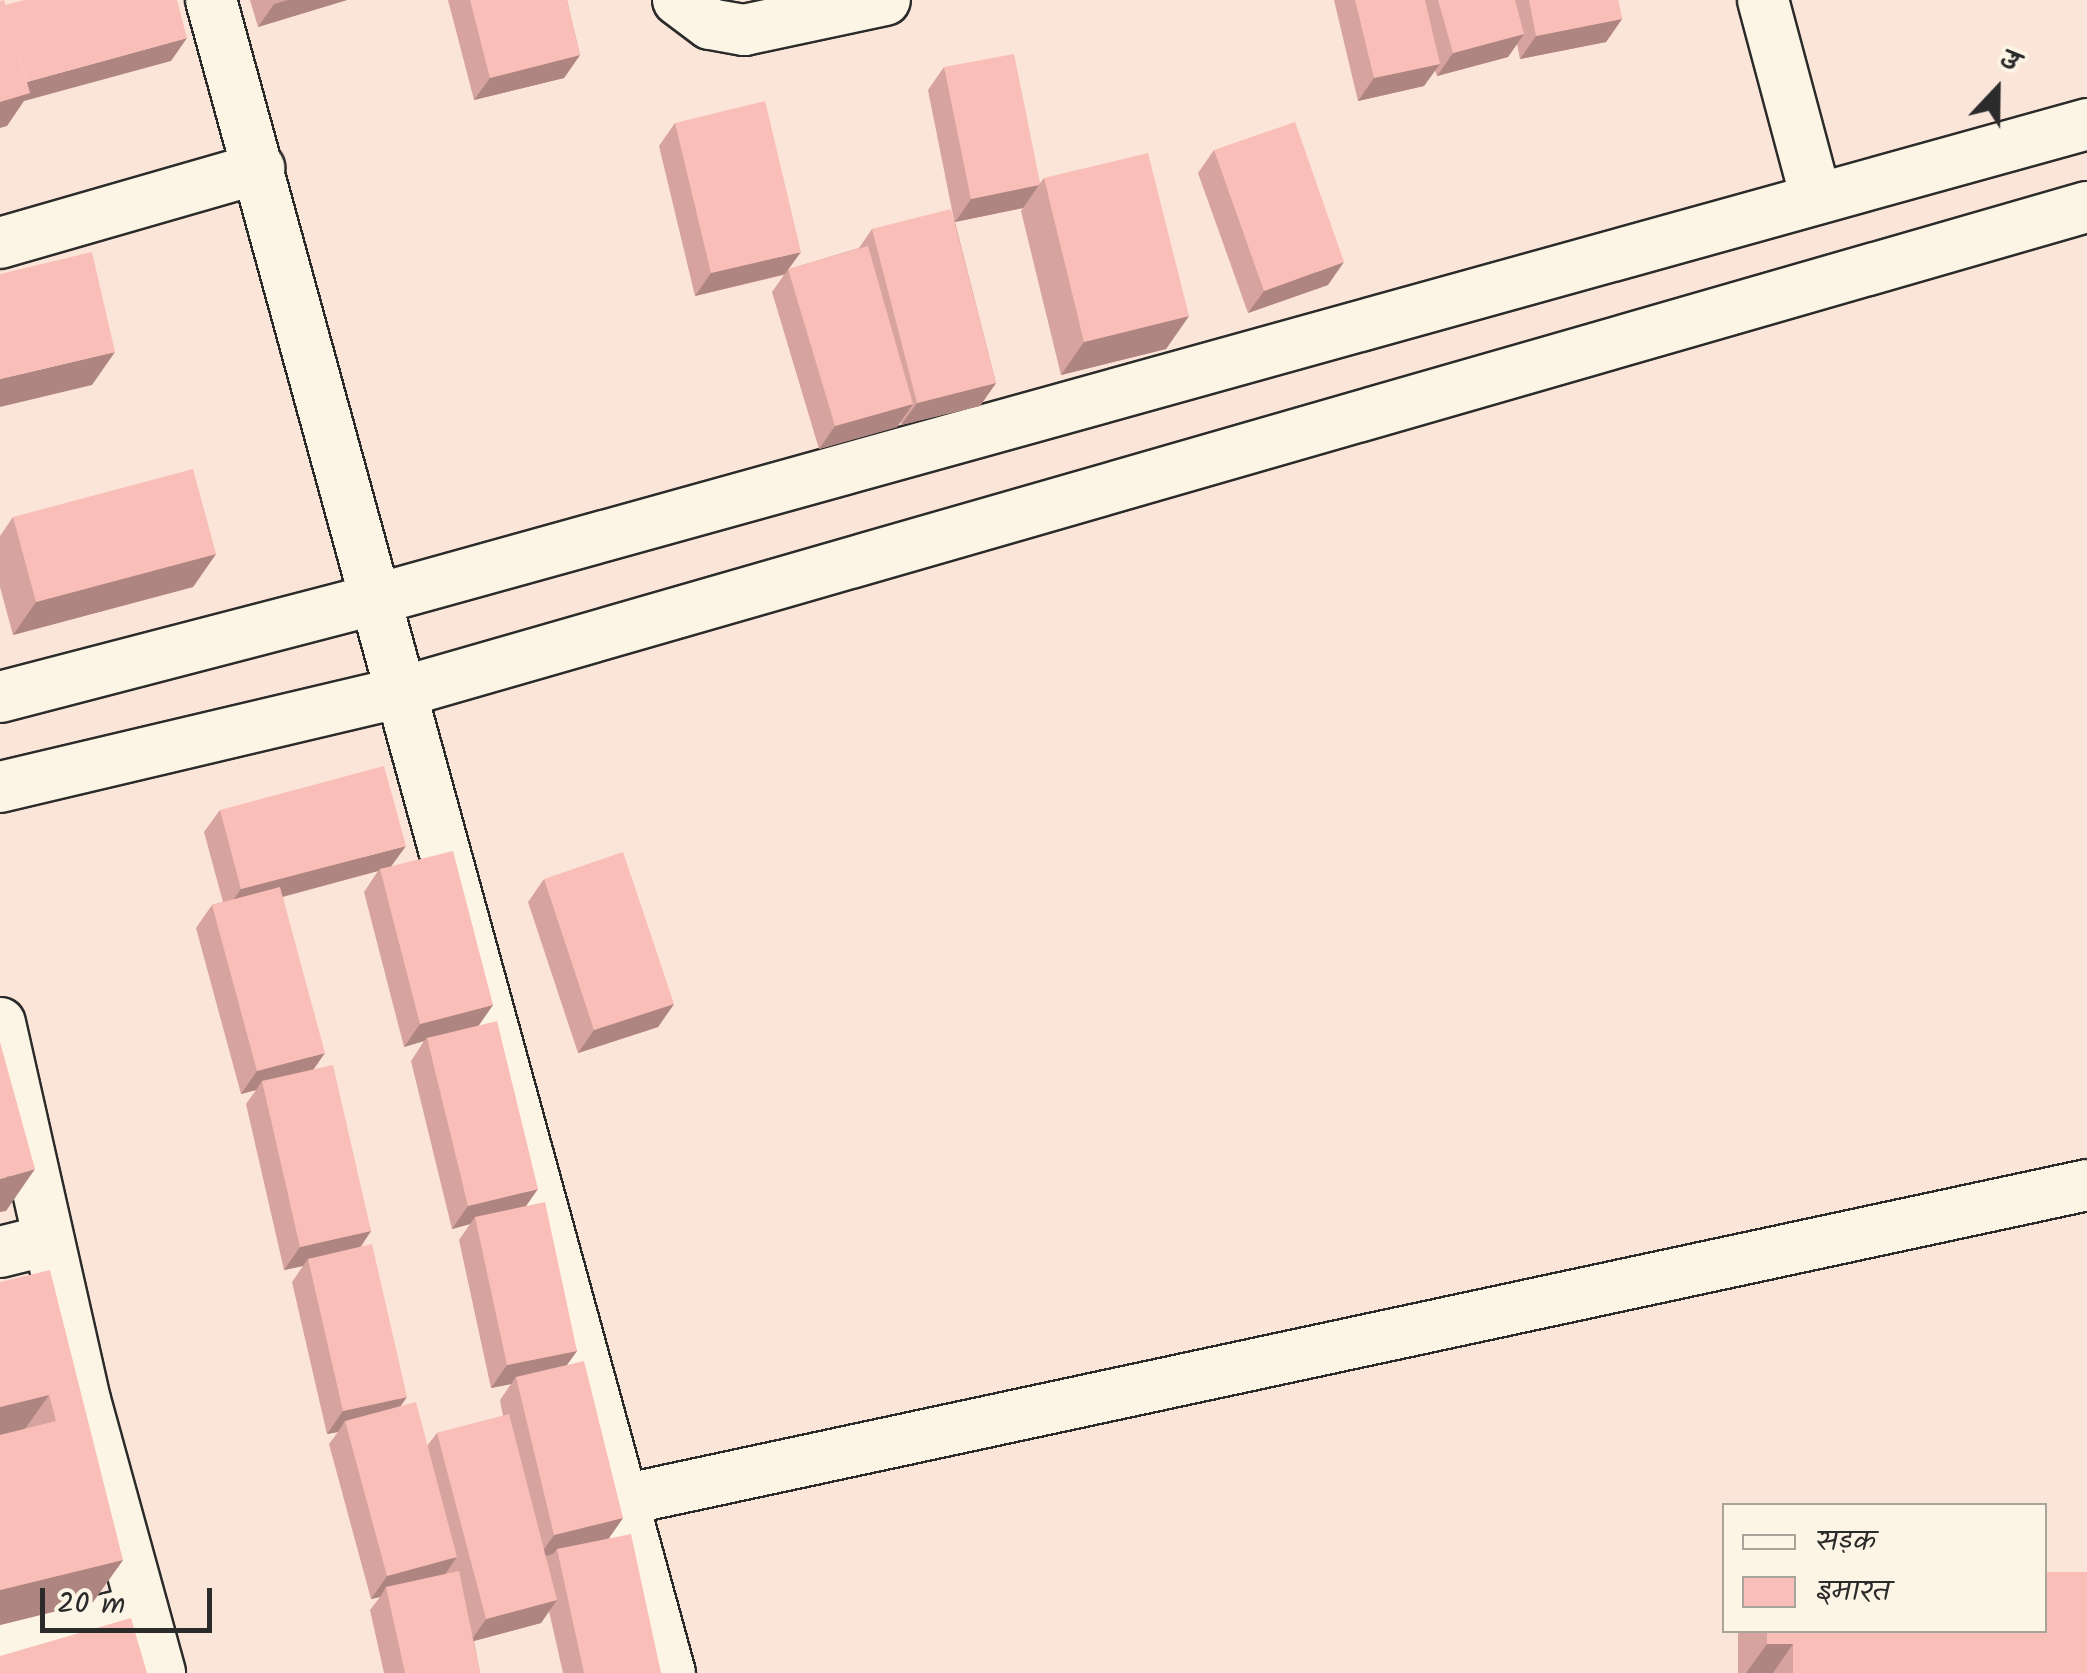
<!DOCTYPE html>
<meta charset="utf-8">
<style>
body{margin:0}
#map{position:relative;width:2087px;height:1673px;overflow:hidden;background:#fbe4d8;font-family:Kalam,"Playpen Sans Deva",sans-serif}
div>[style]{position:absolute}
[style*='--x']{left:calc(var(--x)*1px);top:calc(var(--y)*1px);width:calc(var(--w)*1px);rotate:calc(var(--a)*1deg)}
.roads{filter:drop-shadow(2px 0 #2b2b2b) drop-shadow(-2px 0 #2b2b2b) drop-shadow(0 2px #2b2b2b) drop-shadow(0 -2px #2b2b2b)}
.street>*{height:50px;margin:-25px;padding:0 25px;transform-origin:25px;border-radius:25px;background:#fcf5e5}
.wall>*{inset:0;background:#d7a39e}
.shaded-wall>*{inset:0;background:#af8581}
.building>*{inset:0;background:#fabeb8}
span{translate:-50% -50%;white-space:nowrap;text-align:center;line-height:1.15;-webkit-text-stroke:8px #fcf5e5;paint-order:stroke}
.legend{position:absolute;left:1722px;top:1503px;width:325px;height:130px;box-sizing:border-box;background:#fcf5e5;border:2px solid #a8a49b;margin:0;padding:12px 18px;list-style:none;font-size:30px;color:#2b2b2b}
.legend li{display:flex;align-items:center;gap:20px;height:50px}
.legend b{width:50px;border:2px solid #a8a49b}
.north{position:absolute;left:1947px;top:40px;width:100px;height:100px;-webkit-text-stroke:8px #fcf5e5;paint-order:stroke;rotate:22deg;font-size:28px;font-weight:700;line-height:40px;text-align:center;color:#2b2b2b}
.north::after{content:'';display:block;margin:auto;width:35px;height:45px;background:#2b2b2b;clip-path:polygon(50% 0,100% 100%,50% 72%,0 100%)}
.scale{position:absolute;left:40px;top:1588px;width:172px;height:45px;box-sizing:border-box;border:5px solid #2b2b2b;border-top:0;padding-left:12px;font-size:30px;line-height:35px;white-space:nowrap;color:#2b2b2b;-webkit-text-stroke:8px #fcf5e5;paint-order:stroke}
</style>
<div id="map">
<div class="roads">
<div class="street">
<i style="--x:211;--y:0;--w:1735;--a:74.66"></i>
<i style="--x:678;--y:0;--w:40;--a:37"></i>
<i style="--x:710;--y:24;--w:35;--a:10"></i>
<i style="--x:744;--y:30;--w:144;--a:-12"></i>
<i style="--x:1763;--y:0;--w:205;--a:75"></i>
<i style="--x:0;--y:243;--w:270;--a:-16.1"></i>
<i style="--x:0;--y:697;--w:390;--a:-14.6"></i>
<i style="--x:377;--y:599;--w:1775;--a:-15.52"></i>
<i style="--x:0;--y:787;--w:413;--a:-13.3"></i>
<i style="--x:402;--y:692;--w:1753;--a:-16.06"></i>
<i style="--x:0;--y:1023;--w:386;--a:77.3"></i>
<i style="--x:85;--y:1400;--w:283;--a:74.6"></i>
<i style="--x:0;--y:1252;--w:49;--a:-14"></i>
<i style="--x:623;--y:1500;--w:1498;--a:-12.14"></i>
<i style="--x:0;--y:1646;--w:147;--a:-14.1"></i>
</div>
</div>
<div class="wall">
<i style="clip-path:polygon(250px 0,347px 0,258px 27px)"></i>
<i style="clip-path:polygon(448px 0,567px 0,580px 55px,564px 78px,474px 100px)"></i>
<i style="clip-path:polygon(1334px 0,1618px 0,1622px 19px,1606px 42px,1520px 59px,1517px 44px,1508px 57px,1437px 76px,1435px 70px,1424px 86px,1358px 101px)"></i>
<i style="clip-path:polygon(944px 67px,1040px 183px,1044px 178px,1189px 316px,1166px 349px,1061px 375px,1021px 211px,1023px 208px,955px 222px,996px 383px,980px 406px,901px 425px,901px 422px,897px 427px,819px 449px,772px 292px,784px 275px,695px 296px,659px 146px,675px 123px,789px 269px,859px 248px,872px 229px,954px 220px,928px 90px)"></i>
<i style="clip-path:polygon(1214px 150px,1328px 285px,1248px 313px,1198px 173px)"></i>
<i style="clip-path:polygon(13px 517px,216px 554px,193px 587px,13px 635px,0 587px,0 536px)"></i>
<i style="clip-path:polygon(evenodd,220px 810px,391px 866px,493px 1005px,478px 1026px,526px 1206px,577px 1351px,567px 1365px,623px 1518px,609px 1538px,661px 1673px,563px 1673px,549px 1611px,541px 1623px,474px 1641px,480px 1673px,384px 1673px,370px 1610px,380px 1597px,371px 1599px,329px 1444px,338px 1432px,327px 1434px,292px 1282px,303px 1266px,284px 1270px,246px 1104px,256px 1090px,241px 1094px,196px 928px,212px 905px,223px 902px,204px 832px,220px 810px,378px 871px,364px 892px,404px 1047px,424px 1041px,411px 1061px,452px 1229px,470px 1224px,459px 1240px,491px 1388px,511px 1384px,500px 1400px,503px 1416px,437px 1433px,427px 1446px,400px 1407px,361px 1247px,371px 1231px,313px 1070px,283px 897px,378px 871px)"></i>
<i style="clip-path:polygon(544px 879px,674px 1004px,658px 1027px,578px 1053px,528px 902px)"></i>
<i style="clip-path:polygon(0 1282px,123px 1560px,93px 1602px,0 1625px)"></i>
<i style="clip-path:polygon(2046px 1572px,2087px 1673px,1738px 1673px,1738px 1630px,2044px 1630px)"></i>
</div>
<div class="shaded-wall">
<i style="clip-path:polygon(288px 0,347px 0,258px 27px,274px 4px)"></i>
<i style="clip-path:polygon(1622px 19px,1606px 42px,1520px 59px,1536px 36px)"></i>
<i style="clip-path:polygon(1524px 34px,1508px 57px,1437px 76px,1453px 53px)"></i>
<i style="clip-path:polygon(187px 38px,171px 61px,24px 101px,7px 126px,0 128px,0 102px,23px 83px)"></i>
<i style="clip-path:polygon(580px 55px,564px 78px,474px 100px,490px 78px)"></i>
<i style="clip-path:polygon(1440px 64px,1424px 86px,1358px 101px,1374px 78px)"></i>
<i style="clip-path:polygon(1039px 185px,1023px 208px,955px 222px,971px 199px)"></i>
<i style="clip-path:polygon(801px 252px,785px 274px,695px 296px,711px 273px)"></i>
<i style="clip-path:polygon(1344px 262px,1328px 285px,1248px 313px,1264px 291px)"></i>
<i style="clip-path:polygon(1189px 316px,1166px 349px,1061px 375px,1084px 342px)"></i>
<i style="clip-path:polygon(115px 352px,92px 385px,0 407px,0 379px)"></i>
<i style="clip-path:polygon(996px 383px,980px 406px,901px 425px,917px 403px)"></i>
<i style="clip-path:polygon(913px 404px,897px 427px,819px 449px,835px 426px)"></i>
<i style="clip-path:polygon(216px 554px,193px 587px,13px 635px,36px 602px)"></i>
<i style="clip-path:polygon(406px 846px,390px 868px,380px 869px,378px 871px,225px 912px,241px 889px)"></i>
<i style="clip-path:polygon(674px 1004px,658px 1027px,578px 1053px,594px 1030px)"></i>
<i style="clip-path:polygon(493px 1005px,477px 1028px,427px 1038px,424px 1041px,404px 1047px,420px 1024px)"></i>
<i style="clip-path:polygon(325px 1053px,309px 1076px,262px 1081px,256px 1090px,241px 1094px,257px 1071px)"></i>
<i style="clip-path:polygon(35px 1169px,6px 1211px,0 1212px,0 1179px)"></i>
<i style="clip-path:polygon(538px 1189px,522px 1212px,475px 1217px,470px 1224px,452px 1229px,468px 1206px)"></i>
<i style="clip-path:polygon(371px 1231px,355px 1254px,308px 1259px,303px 1266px,284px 1270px,300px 1247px)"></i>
<i style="clip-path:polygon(577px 1351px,561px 1373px,516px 1377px,511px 1384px,491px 1388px,507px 1365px)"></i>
<i style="clip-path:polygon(49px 1395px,20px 1436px,0 1441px,0 1407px)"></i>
<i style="clip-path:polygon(407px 1397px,391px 1420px,345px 1421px,338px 1432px,327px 1434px,343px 1411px)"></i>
<i style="clip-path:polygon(623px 1518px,607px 1541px,557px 1549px,553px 1554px,538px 1558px,554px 1535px)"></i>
<i style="clip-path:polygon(457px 1557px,441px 1580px,386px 1587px,380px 1597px,371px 1599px,387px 1576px)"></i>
<i style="clip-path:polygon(123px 1560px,93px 1602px,0 1625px,0 1590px)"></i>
<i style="clip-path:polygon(557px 1600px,541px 1623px,470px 1642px,486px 1619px)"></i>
<i style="clip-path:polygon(1767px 1644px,1793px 1644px,1773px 1673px,1746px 1673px)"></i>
</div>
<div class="building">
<i style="clip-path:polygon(4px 0,30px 93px,0 102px,0 1px)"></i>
<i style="clip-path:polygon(24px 0,177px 0,187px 38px,27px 82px,5px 5px)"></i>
<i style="clip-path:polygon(470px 0,567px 0,580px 55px,490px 78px)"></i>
<i style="clip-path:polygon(1355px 0,1425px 0,1440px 64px,1374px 78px)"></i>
<i style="clip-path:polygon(1438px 0,1515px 0,1524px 34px,1453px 53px)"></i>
<i style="clip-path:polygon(1529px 0,1618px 0,1622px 19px,1536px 36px)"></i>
<i style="clip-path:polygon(1014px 54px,1040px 183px,1039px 185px,971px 199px,944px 67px)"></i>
<i style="clip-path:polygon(765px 101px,801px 252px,711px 273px,675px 123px)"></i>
<i style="clip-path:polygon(1295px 122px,1344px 262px,1264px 291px,1214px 150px)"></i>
<i style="clip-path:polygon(1148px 153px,1189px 316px,1084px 342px,1044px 178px)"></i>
<i style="clip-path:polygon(951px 209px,996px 383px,917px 403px,872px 229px)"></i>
<i style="clip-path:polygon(868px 246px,913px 404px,835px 426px,788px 269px)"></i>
<i style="clip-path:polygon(92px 252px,115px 352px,0 379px,0 274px)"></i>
<i style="clip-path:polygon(193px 469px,216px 554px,36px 602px,13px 517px)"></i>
<i style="clip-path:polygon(384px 766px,406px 846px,241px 889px,220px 810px)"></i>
<i style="clip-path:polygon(453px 851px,493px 1005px,420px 1024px,380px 869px)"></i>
<i style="clip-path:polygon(623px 852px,674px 1004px,594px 1030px,544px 879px)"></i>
<i style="clip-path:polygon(280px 887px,325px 1053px,257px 1071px,212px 905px)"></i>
<i style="clip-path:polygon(497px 1021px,538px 1189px,468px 1206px,427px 1038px)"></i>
<i style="clip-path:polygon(0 1042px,35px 1169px,0 1179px)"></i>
<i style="clip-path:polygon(333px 1065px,371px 1231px,300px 1247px,262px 1081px)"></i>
<i style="clip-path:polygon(545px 1202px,577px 1351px,507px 1365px,475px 1217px)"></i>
<i style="clip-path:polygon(372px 1244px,407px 1397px,343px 1411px,308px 1259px)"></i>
<i style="clip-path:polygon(50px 1270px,123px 1560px,0 1590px,0 1435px,56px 1421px,49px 1395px,0 1407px,0 1282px)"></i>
<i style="clip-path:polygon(584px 1361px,623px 1518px,554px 1535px,516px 1377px)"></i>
<i style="clip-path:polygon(416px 1402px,457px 1557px,387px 1576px,345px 1421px)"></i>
<i style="clip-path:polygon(509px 1414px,557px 1600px,486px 1619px,437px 1433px)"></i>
<i style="clip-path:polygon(631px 1534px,661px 1673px,584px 1673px,557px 1549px)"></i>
<i style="clip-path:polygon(2044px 1545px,2046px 1545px,2046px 1572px,2087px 1572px,2087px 1673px,1793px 1673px,1793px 1644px,1767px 1644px,1767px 1630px,2044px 1630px)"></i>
<i style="clip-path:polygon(459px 1571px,480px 1673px,405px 1673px,386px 1587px)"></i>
<i style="clip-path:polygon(131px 1618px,147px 1673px,0 1673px,0 1656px)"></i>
</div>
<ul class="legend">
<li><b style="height:12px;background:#fcf5e5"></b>सड़क</li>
<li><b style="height:28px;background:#fabeb8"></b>इमारत</li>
</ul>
<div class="north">उ</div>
<div class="scale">20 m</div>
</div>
